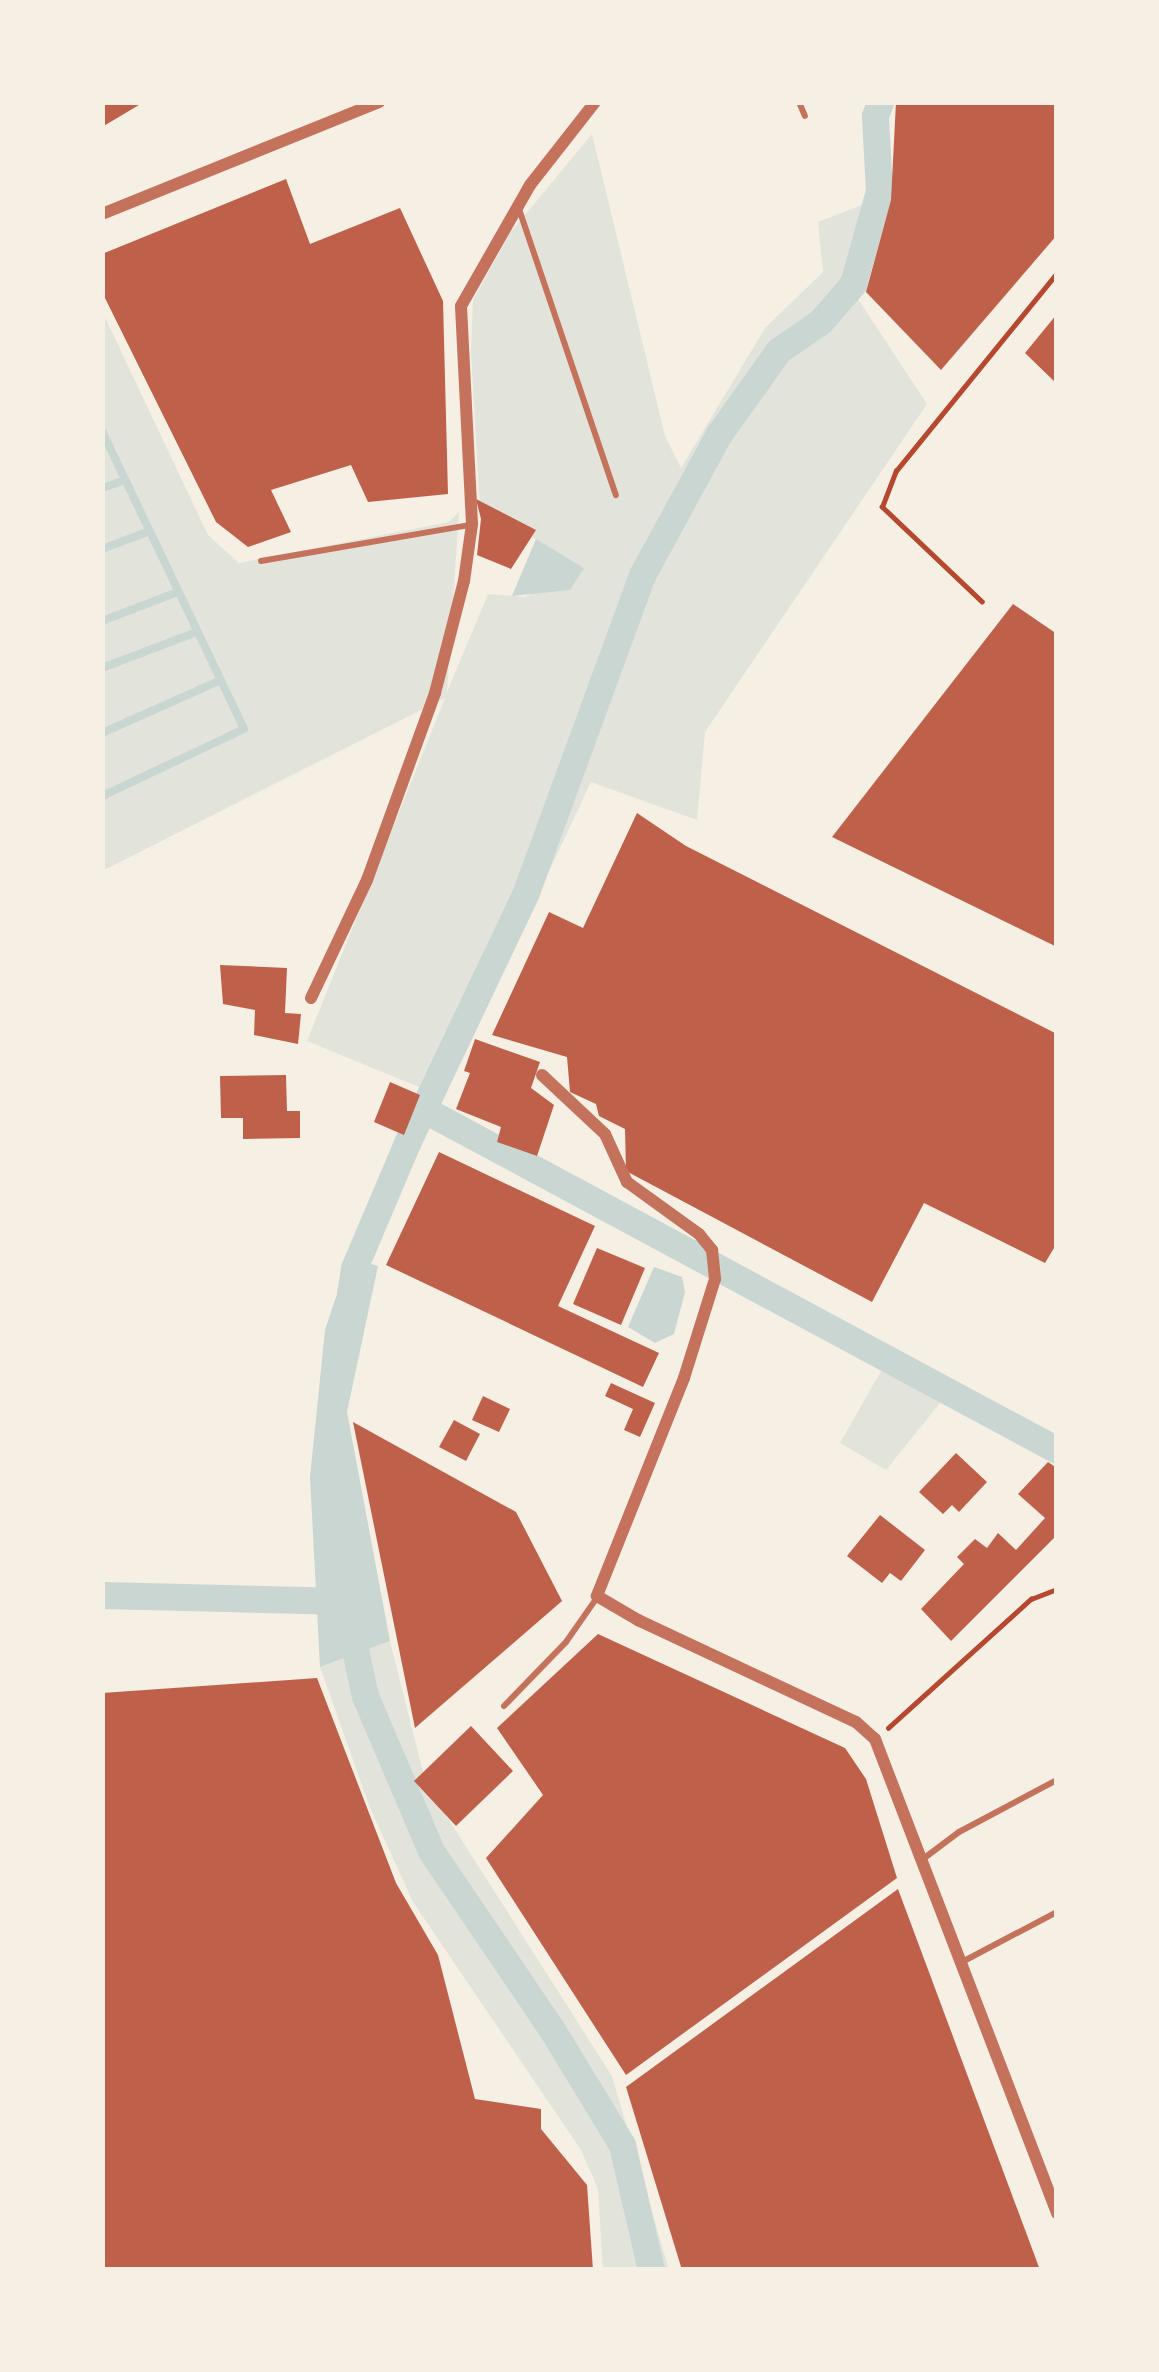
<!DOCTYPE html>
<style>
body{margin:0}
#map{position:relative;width:1159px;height:2372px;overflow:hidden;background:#f6efe4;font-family:Cabin,sans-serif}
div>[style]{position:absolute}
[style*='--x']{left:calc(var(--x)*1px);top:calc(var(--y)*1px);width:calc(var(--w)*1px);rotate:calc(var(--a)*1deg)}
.green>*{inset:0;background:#e2e4dc}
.water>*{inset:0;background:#c9d6d2}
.stream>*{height:8px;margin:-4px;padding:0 4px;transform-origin:4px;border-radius:4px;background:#c9d6d2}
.canal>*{height:27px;margin:-13.5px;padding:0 13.5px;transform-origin:13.5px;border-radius:13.5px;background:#c9d6d2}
.building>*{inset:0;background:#bf614a}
.path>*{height:4.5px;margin:-2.25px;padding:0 2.25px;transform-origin:2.25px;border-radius:2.25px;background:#b5482f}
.service>*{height:6px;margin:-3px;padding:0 3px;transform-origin:3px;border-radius:3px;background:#c5725c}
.minor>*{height:12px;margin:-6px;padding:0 6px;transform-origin:6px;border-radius:6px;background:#c5725c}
span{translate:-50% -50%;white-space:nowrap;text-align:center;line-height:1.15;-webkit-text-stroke:9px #f6efe4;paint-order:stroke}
.frame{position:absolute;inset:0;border:105px solid #f6efe4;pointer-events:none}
</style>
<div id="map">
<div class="green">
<i style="clip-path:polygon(592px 134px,665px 436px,681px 468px,765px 328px,823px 272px,818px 222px,877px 199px,858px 299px,927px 404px,705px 732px,697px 820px,591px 782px,443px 1097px,307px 1041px,445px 698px,102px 871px,102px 311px,208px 535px,239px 563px,449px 522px,459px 512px,447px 692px,488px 594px,525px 597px,584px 568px,480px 506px,471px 354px,473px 300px,510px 233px)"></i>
<i style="clip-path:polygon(881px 1371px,944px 1398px,886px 1470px,840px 1443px)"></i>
<i style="clip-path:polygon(390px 1641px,426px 1784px,612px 2076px,669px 2270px,603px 2270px,598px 2189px,581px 2150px,413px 1902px,370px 1808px,320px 1667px)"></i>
</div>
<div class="water">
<i style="clip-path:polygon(536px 539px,584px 568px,570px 590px,512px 596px)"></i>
<i style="clip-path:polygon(349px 1258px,378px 1266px,347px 1412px,390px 1641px,320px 1667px,310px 1477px,325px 1330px)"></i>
<i style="clip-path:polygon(654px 1267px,682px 1277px,685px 1292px,674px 1334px,655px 1343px,628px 1327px)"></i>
</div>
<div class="stream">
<i style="--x:102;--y:431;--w:330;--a:64.5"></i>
<i style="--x:244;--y:729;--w:157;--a:154.7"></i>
<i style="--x:102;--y:488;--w:24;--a:-19"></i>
<i style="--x:102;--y:549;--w:51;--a:-20.6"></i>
<i style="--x:102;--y:621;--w:81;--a:-20.9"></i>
<i style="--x:102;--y:668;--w:102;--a:-20.8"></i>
<i style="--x:102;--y:733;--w:130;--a:-24"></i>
</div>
<div class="canal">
<i style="--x:423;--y:1109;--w:720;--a:28.27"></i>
<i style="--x:350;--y:1294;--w:26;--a:-81"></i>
<i style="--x:354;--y:1268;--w:136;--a:-67"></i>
<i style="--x:407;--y:1143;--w:278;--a:-64.6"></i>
<i style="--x:526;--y:892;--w:338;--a:-69.9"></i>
<i style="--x:642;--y:575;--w:161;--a:-61.4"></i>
<i style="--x:719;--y:434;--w:103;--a:-54.5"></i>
<i style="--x:779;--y:350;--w:51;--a:-34.6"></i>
<i style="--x:821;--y:321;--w:49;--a:-49.1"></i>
<i style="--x:853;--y:284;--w:97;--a:-74.4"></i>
<i style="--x:879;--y:191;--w:75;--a:-93.1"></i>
<i style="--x:875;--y:116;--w:15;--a:-70"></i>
<i style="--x:102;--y:1595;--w:242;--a:1.4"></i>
<i style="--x:349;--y:1621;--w:77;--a:78"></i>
<i style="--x:365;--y:1696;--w:168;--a:66.9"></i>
<i style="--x:431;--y:1851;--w:214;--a:55.9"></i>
<i style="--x:551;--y:2028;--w:137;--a:58.7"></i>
<i style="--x:622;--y:2145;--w:128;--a:76.9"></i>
</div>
<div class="building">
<i style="clip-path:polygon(102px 102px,144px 102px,102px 127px)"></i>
<i style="clip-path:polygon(896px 102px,1057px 102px,1057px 235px,941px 370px,866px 292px,891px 200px)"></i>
<i style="clip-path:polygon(286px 179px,310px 244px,400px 208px,443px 301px,448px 494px,368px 502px,351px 465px,271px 490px,291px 532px,248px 547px,216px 522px,102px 292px,102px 254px)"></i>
<i style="clip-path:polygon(1057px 314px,1057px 384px,1025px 353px)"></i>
<i style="clip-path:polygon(476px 499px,536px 530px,511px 569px,477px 555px,481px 519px)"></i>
<i style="clip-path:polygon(1013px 604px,1057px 634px,1057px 947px,832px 837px)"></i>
<i style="clip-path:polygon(637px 813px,686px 846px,1057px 1034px,1057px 1243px,1045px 1263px,924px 1203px,872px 1302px,626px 1171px,625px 1129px,599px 1116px,596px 1104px,570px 1092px,567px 1057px,492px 1035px,549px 912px,583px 928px)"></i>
<i style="clip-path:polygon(220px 965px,287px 968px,285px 1013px,301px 1014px,298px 1044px,254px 1035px,255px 1010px,223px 1004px)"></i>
<i style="clip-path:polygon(475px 1039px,540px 1062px,531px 1088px,554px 1105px,537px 1156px,497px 1142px,501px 1127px,456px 1109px,470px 1073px,464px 1071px)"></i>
<i style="clip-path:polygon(286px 1075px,287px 1111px,300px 1111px,300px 1138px,243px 1139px,243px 1118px,221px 1118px,220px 1076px)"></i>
<i style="clip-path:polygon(390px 1082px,420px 1095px,404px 1135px,374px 1122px)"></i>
<i style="clip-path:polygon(439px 1152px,595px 1226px,558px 1306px,659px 1353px,643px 1387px,386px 1265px)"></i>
<i style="clip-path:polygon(597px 1248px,645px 1268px,621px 1325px,573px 1304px)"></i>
<i style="clip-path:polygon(611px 1383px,655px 1403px,640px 1437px,624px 1430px,633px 1409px,605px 1396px)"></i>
<i style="clip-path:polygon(483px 1396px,510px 1409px,499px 1432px,472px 1420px)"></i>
<i style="clip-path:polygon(454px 1420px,480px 1434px,466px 1461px,439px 1447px)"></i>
<i style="clip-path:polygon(353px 1422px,516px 1512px,562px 1601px,415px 1728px)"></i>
<i style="clip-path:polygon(956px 1453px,987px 1482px,959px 1512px,952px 1505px,943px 1514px,919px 1492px)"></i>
<i style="clip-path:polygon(1048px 1462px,1057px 1468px,1057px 1535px,951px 1641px,921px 1609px,964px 1564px,957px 1557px,975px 1539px,987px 1548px,998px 1533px,1016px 1550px,1045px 1518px,1018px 1494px)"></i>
<i style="clip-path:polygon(880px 1515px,925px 1550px,901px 1581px,890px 1573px,882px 1583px,847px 1556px)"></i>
<i style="clip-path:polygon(598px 1634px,845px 1748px,866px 1779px,897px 1878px,626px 2075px,486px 1858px,543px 1795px,497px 1728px)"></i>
<i style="clip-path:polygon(317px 1678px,396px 1883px,438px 1955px,475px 2099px,541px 2109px,541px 2129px,587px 2185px,593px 2270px,102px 2270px,102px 1693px)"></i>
<i style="clip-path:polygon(471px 1726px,513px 1771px,456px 1826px,414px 1781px)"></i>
<i style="clip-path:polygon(898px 1889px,1040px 2270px,682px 2270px,626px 2087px)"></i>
</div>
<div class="path">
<i style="--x:982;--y:602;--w:138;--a:-136.5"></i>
<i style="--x:882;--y:507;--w:39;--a:-69"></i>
<i style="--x:896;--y:471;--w:255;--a:-50.9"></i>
<i style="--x:888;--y:1728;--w:193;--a:-42.1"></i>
<i style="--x:1031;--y:1599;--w:28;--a:-21"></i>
</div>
<div class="service">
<i style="--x:799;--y:102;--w:15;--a:67"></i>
<i style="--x:519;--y:209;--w:302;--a:71.3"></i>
<i style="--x:261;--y:561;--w:211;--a:-9.8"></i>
<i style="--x:504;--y:1706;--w:89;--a:-45.9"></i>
<i style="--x:566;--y:1642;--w:52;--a:-55.1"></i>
<i style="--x:923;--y:1859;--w:45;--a:-36.9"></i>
<i style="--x:959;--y:1832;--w:111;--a:-28"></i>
<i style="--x:962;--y:1962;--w:107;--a:-27.8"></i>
</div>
<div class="minor">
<i style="--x:102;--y:214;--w:299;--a:-22"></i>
<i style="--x:311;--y:998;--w:131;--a:-64.6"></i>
<i style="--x:367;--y:880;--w:199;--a:-70"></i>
<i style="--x:435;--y:693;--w:116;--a:-75.5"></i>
<i style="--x:464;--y:581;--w:58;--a:-82"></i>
<i style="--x:472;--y:524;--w:218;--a:-92.9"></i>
<i style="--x:461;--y:306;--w:139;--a:-60.3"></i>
<i style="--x:530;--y:185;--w:105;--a:-51.9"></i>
<i style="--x:542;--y:1075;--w:86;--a:43.1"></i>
<i style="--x:605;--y:1134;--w:53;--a:65.4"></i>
<i style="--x:627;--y:1182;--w:89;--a:35.8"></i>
<i style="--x:699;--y:1234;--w:21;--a:51"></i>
<i style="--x:712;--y:1250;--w:29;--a:84"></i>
<i style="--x:715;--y:1279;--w:104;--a:107.4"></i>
<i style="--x:684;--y:1378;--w:235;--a:111.8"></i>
<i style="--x:597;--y:1596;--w:48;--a:30.3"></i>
<i style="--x:638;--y:1620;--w:241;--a:25.1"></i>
<i style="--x:856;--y:1722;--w:25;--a:42"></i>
<i style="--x:875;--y:1739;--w:508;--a:68.99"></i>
</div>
<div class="frame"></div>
</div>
